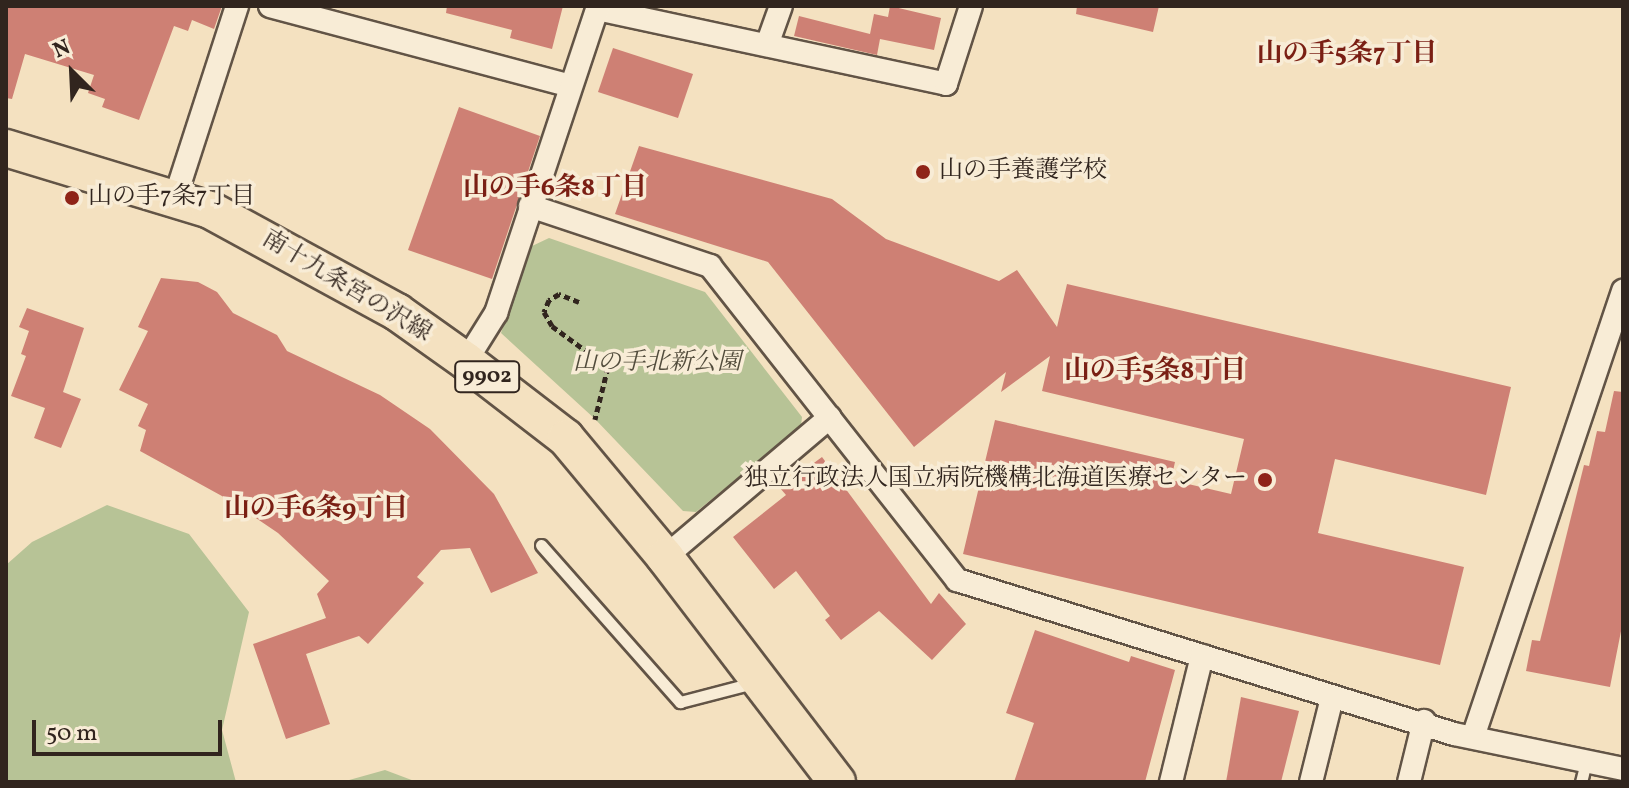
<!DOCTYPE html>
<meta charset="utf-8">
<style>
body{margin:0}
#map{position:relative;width:1629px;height:788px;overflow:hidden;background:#f4e1c0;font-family:Vollkorn,"Noto Serif JP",serif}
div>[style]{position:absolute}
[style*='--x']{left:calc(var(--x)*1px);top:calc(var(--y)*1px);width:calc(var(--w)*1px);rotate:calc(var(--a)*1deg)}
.green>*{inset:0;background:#b7c396}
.building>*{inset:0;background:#ce8074}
.path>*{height:5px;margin-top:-2.5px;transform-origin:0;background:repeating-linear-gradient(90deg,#31251e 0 6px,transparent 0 10px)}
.roads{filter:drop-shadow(2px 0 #625446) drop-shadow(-2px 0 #625446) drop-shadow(0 2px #625446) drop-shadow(0 -2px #625446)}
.service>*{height:11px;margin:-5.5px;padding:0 5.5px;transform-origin:5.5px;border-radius:5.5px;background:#f8ecd6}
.minor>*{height:22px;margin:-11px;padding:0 11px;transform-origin:11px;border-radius:11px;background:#f8ecd6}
.primary>*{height:36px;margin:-18px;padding:0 18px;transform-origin:18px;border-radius:18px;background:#f4e1c0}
.dots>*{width:22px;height:22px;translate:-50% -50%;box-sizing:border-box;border:4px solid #f8ecd6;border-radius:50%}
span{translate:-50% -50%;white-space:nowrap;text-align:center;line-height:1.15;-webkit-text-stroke:7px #f8ecd6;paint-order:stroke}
.shield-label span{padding:2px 6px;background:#f8ecd6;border:2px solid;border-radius:6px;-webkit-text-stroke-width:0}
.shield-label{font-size:22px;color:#31251e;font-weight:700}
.poi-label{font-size:24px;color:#31251e}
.left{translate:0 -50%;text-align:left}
.right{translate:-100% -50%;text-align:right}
.street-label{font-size:24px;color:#31251e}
.park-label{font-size:24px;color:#524c3c;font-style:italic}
.neighbourhood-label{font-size:26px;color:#7a1f14;font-weight:700}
.frame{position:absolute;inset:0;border:8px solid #31251e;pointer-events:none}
.north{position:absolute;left:32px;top:32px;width:80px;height:80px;-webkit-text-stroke:6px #f8ecd6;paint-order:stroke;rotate:336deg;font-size:22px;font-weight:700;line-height:32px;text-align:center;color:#31251e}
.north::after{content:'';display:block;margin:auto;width:28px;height:36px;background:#31251e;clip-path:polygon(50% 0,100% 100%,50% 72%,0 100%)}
.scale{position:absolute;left:32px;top:720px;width:190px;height:36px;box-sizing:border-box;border:4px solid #31251e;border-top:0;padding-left:10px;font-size:24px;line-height:28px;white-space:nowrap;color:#31251e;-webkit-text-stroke:6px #f8ecd6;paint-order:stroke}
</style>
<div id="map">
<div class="green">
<i style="clip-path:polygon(549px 238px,705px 292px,802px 417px,801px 426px,696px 512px,683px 511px,595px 419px,501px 333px,530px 247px)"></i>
<i style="clip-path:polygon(107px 505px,189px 534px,249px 612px,222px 730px,236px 782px,6px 782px,6px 565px,32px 542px)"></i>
<i style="clip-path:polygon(385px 770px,417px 782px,342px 782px)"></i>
</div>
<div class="building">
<i style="clip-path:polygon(6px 6px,222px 6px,214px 29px,192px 20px,188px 31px,174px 26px,139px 120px,102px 107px,105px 99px,88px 93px,94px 75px,25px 54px,12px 99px,6px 98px)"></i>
<i style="clip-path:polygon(447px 6px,563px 6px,552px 49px,510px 38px,512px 30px,446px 13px)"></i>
<i style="clip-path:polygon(890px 6px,941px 18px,934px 50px,880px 39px,877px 55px,794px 36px,799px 16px,870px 34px,874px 14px,888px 17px)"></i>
<i style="clip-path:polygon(1077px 6px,1159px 6px,1153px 32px,1076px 14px)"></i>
<i style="clip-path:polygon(613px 48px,693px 74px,678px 118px,598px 92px)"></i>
<i style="clip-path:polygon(459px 107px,540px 136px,492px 279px,408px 250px)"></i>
<i style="clip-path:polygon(639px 146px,832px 199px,886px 239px,999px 281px,1017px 270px,1057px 327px,1067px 284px,1511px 387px,1486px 495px,1335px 459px,1318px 533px,1464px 567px,1440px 665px,963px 554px,995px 420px,1175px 462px,1171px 480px,1231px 494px,1244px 439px,1042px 391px,1050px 356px,1001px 392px,1006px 372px,914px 447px,768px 262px,615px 214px)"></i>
<i style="clip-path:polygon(161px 278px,198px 282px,217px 292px,233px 313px,277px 335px,287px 351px,380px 395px,430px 429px,494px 494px,538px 573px,491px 593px,470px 548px,441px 550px,417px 577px,424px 583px,368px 644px,359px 636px,306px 654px,330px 724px,286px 739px,253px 644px,326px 618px,317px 594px,329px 581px,278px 533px,231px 501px,140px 451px,146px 430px,138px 426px,148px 404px,119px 390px,148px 331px,138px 327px)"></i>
<i style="clip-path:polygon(27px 308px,84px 328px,63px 392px,81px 399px,61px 448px,34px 438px,45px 408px,11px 396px,26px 356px,21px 354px,29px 331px,19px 327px)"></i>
<i style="clip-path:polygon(1614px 391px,1623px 392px,1623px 621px,1610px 687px,1526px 671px,1532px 640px,1540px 641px,1584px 465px,1589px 466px,1597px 431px,1605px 432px)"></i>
<i style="clip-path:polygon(822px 457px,931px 604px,939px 593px,966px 624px,932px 660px,879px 611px,841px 640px,825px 620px,830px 616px,796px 571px,774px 589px,733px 537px,786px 495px,780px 488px)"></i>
<i style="clip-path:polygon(1035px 630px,1129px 662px,1131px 656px,1175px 670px,1145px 782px,1014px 782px,1034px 723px,1006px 713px)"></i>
<i style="clip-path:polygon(1241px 697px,1299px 711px,1281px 782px,1226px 782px)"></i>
</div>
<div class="path">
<i style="--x:579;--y:302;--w:22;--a:-158"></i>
<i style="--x:559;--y:294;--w:12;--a:149"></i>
<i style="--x:549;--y:300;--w:13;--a:113"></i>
<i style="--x:544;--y:312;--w:16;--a:60"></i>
<i style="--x:552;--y:326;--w:69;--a:36.2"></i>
<i style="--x:608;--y:367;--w:54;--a:104"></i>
</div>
<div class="roads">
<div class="service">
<i style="--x:541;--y:545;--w:210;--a:48.5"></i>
<i style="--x:680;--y:702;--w:75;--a:-14.6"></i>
<i style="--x:1581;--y:782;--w:21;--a:-76"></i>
</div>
<div class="minor">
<i style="--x:270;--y:6;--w:311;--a:14.9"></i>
<i style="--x:597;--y:9;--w:357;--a:12.1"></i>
<i style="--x:946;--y:84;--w:82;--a:-72.2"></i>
<i style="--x:767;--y:45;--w:41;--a:-70.3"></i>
<i style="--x:175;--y:198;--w:202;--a:-72.1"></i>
<i style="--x:530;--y:206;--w:190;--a:18.4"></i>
<i style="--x:710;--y:266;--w:400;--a:51.8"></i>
<i style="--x:957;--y:580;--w:520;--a:17.22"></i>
<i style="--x:1454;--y:734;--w:173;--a:11.7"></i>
<i style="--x:466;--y:361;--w:57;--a:-58"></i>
<i style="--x:496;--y:313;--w:324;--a:-71.6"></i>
<i style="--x:665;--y:557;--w:216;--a:-40.3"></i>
<i style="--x:1473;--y:737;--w:471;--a:-71.4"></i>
<i style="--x:1171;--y:782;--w:130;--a:-76.2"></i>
<i style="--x:1311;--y:782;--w:87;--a:-76"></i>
<i style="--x:1409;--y:782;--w:63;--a:-76.2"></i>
</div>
<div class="primary">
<i style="--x:6;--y:148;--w:213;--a:16.9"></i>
<i style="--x:210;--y:210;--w:213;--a:28.6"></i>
<i style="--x:397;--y:312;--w:85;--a:35.4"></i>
<i style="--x:466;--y:361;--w:126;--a:37.6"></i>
<i style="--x:566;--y:438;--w:155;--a:50.2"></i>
<i style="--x:665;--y:557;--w:283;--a:52.6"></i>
</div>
</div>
<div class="dots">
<i style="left:923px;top:172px;background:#8f2418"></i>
<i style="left:72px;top:198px;background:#8f2418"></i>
<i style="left:1265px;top:480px;background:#8f2418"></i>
</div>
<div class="shield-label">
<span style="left:487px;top:377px">9902</span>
</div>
<div class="poi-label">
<span class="left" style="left:939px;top:172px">山の手養護学校</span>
<span class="left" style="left:88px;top:198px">山の手7条7丁目</span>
<span class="right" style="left:1247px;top:480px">独立行政法人国立病院機構北海道医療センター</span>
</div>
<div class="street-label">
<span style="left:346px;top:287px;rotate:31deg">南十九条宮の沢線</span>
</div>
<div class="park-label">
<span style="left:657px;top:364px">山の手北新公園</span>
</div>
<div class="neighbourhood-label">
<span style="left:1347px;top:55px">山の手5条7丁目</span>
<span style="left:555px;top:189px">山の手6条8丁目</span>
<span style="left:1155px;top:372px">山の手5条8丁目</span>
<span style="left:316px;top:510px">山の手6条9丁目</span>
</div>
<div class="frame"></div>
<div class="north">N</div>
<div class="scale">50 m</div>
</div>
